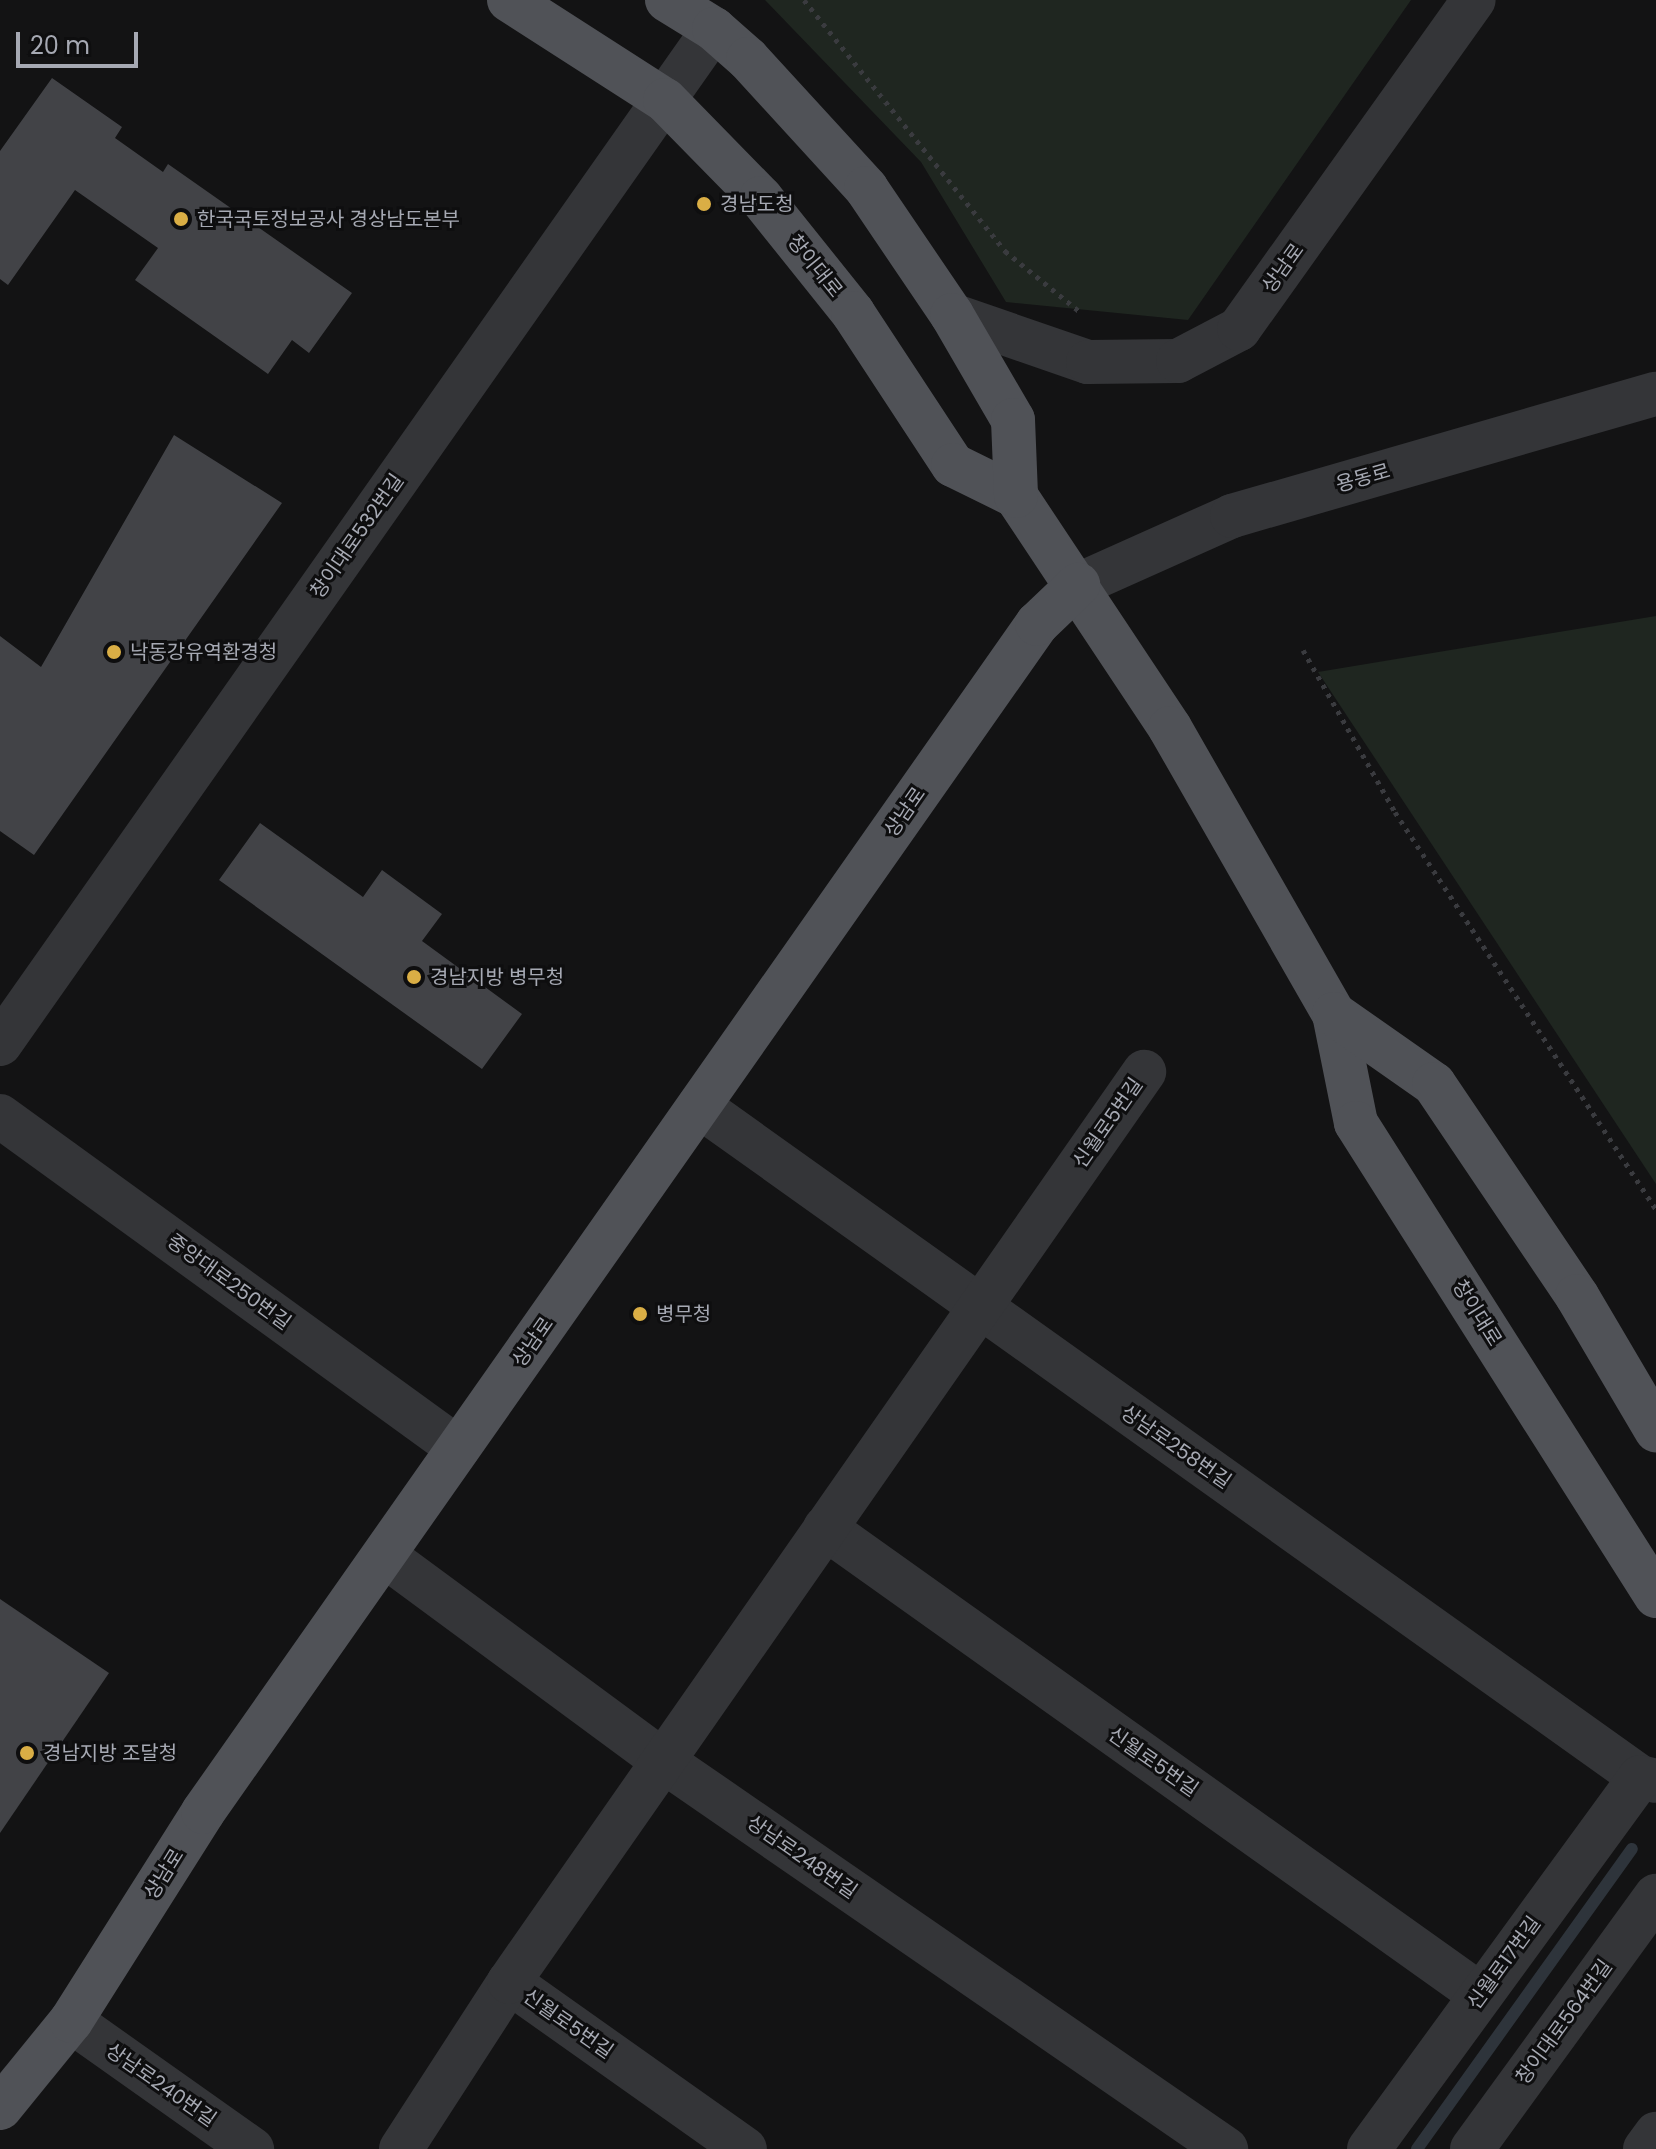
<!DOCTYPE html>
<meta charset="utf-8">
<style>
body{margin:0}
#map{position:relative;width:1656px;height:2149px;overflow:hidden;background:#131314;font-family:Poppins,"Noto Sans KR",sans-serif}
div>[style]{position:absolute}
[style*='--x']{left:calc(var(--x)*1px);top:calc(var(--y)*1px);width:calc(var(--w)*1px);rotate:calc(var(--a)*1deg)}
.green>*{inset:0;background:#1f2620}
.stream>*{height:12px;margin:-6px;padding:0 6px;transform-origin:6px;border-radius:6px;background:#2e343b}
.building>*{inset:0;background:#424347}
.path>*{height:5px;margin-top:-2.5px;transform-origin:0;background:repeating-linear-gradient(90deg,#3a3b3f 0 4px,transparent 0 10px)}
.minor>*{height:44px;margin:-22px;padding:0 22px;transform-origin:22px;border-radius:22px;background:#343538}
.major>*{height:44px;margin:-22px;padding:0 22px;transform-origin:22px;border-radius:22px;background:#505257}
.dots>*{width:22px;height:22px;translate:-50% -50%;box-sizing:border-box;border:4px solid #0e0e0f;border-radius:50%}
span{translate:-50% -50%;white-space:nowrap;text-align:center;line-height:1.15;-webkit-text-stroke:6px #0e0e0f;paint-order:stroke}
.poi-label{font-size:20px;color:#a6a9b3}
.left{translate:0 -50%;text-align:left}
.street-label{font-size:20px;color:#a6a9b3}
.scale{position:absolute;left:16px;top:32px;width:122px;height:36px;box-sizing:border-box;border:4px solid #a6a9b3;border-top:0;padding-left:10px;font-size:24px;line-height:28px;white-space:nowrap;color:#a6a9b3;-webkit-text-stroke:6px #0e0e0f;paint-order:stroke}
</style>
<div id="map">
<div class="green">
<i style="clip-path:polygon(765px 0,1411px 0,1188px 320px,1006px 302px,921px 162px)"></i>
<i style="clip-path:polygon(1656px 616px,1656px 1184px,1318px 672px)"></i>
</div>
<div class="stream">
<i style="--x:1417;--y:2149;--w:369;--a:-54.4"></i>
</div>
<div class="building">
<i style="clip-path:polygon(52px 78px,122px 127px,115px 138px,163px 172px,168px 164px,352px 293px,309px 353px,292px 340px,268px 374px,135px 280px,158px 248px,75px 190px,8px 285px,0 279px,0 151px)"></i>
<i style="clip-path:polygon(174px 435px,282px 503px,34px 855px,0 831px,0 636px,41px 667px)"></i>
<i style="clip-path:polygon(260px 823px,363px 897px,382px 870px,442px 914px,422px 941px,522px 1014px,482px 1069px,219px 880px)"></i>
<i style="clip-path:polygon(0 1599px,109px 1673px,0 1833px)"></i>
</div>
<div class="path">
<i style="--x:804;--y:0;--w:322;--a:51.3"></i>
<i style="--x:1005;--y:251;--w:97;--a:39.1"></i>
<i style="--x:1303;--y:650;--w:186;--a:60.4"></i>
<i style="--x:1395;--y:812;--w:475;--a:56.7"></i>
</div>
<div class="minor">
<i style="--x:952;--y:315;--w:144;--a:19.1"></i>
<i style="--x:1088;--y:362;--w:90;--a:-0.6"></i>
<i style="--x:1178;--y:361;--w:69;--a:-27.7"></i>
<i style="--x:1239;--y:329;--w:404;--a:-54.5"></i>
<i style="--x:1078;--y:585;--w:169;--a:-24.1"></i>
<i style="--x:1232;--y:516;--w:441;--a:-16.1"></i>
<i style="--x:0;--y:1044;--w:1241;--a:-54.88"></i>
<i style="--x:699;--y:1106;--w:1156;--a:35.49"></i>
<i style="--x:1640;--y:1777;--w:16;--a:14"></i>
<i style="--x:0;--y:1116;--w:566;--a:35.94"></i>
<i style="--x:825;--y:1528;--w:805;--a:35.45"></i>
<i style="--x:385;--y:1556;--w:345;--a:36.4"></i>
<i style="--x:663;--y:1761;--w:684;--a:34.57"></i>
<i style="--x:509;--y:1982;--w:289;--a:35.3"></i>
<i style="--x:71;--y:2021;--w:222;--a:35.3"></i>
<i style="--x:401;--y:2149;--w:199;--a:-57.1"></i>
<i style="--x:509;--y:1982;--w:1110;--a:-55.09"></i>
<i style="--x:1369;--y:2149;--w:460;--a:-53.9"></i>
<i style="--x:1472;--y:2149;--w:313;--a:-54"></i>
<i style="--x:1645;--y:2149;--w:19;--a:-54"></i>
</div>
<div class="major">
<i style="--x:509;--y:0;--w:185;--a:32.7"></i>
<i style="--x:665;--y:100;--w:137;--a:45.6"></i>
<i style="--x:761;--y:198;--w:147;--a:51.3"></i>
<i style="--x:853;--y:313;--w:182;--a:56.7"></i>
<i style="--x:953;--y:465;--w:70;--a:26.2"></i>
<i style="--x:1016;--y:496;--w:278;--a:56.4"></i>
<i style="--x:1170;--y:728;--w:330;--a:60.2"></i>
<i style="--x:1334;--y:1014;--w:111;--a:78.6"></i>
<i style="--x:1356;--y:1123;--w:560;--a:57.62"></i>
<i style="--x:667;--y:0;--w:55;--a:31.7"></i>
<i style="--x:714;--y:29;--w:45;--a:41.4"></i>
<i style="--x:748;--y:59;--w:175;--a:47.5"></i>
<i style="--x:866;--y:188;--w:153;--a:55.9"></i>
<i style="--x:952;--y:315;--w:121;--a:59.8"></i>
<i style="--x:1013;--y:420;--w:76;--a:87.7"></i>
<i style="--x:1334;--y:1014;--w:122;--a:35"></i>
<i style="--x:1434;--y:1084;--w:256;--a:56"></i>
<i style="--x:1577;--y:1296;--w:156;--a:59.5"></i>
<i style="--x:0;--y:2108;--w:112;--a:-50.8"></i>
<i style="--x:71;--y:2021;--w:247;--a:-57.7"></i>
<i style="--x:203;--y:1812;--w:1452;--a:-54.93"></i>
<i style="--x:1037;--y:624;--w:57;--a:-43.6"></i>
</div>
<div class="dots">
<i style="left:704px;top:204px;background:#daae45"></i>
<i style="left:181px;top:219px;background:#daae45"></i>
<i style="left:114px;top:652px;background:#daae45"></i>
<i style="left:414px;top:977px;background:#daae45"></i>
<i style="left:640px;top:1314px;background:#daae45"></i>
<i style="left:27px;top:1753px;background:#daae45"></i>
</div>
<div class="poi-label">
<span class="left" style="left:720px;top:204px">경남도청</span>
<span class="left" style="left:197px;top:219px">한국국토정보공사 경상남도본부</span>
<span class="left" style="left:130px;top:652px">낙동강유역환경청</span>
<span class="left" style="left:430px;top:977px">경남지방 병무청</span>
<span class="left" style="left:656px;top:1314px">병무청</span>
<span class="left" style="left:43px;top:1753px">경남지방 조달청</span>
</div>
<div class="street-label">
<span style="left:815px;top:266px;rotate:51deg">창이대로</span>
<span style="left:1283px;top:268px;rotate:-54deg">상남로</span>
<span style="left:1363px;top:478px;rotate:-16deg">용동로</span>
<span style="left:357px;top:536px;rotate:-55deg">창이대로532번길</span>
<span style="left:905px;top:812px;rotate:-55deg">상남로</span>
<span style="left:1108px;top:1123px;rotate:-55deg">신월로5번길</span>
<span style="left:229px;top:1282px;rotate:36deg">중앙대로250번길</span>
<span style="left:1477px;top:1313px;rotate:58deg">창이대로</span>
<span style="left:533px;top:1342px;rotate:-55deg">상남로</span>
<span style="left:1176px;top:1447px;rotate:35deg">상남로258번길</span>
<span style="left:1153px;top:1762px;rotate:35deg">신월로5번길</span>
<span style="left:802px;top:1857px;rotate:35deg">상남로248번길</span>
<span style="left:164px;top:1874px;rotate:-58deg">상남로</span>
<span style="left:1504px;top:1963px;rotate:-54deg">신월로17번길</span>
<span style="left:1564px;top:2022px;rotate:-54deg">창이대로564번길</span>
<span style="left:568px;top:2024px;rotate:35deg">신월로5번길</span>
<span style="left:161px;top:2085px;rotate:35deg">상남로240번길</span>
</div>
<div class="scale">20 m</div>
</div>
